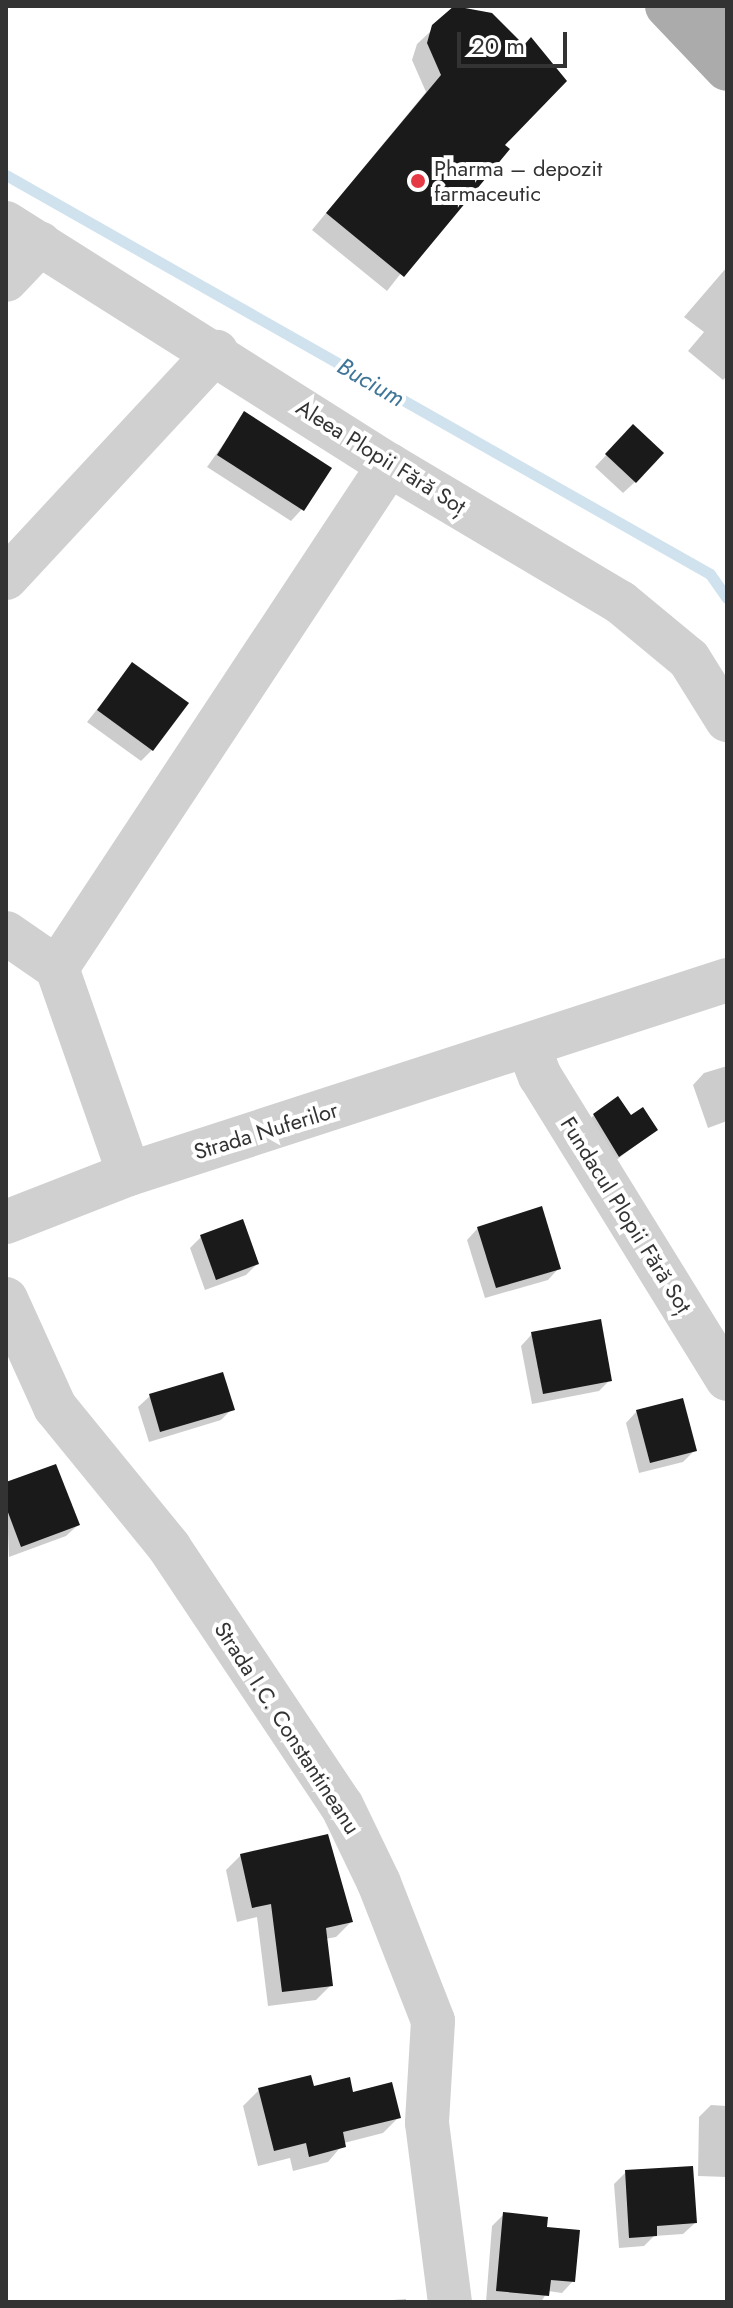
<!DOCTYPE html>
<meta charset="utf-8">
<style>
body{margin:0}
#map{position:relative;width:733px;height:2308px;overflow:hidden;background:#fff;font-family:Jost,sans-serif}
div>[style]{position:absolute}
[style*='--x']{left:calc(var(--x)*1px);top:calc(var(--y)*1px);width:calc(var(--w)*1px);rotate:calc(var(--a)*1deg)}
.shadow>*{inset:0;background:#0003}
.stream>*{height:11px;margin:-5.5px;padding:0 5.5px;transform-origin:5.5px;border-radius:5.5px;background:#cfe2ee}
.building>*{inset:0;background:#1a1a1a}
.minor>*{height:44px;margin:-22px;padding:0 22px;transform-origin:22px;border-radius:22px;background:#d0d0d0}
.major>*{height:44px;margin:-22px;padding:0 22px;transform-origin:22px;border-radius:22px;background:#ababab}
.dots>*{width:22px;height:22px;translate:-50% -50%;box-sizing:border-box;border:4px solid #fff;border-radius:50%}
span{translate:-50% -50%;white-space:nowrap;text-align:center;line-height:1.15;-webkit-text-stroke:8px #fff;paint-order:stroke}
.poi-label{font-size:22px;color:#333}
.left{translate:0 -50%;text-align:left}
.street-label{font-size:22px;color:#333}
.water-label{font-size:24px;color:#3f7597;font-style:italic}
.frame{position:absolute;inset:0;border:8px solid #333;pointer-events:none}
.scale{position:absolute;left:457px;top:32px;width:110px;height:36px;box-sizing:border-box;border:4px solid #333;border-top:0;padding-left:10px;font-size:24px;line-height:28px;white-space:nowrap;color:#333;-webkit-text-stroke:6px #fff;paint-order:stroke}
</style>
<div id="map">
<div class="shadow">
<i style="clip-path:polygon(458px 6px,491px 15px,502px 145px,387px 291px,312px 230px,426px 92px,412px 60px,417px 44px)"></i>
<i style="clip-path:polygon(727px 267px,727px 376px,723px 380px,688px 351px,704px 332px,684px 317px)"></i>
<i style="clip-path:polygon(245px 414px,302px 509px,291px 521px,207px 467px)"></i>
<i style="clip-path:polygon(622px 438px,635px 482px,623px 493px,595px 467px)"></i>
<i style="clip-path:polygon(133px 664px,152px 750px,141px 761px,87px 722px)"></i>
<i style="clip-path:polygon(727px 1066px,727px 1121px,708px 1128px,693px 1085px,704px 1073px)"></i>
<i style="clip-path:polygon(594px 1115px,631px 1118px,656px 1130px,607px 1167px,583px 1126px)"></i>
<i style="clip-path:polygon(478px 1228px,559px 1268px,548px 1280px,485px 1298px,467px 1240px)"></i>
<i style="clip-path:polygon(201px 1237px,257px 1264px,246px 1275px,205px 1290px,190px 1248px)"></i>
<i style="clip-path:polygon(532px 1334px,610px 1380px,599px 1391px,532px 1404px,521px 1346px)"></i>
<i style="clip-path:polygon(150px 1396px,232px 1409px,221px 1420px,149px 1442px,138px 1407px)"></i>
<i style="clip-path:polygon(637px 1411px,694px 1451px,683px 1462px,639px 1473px,626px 1423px)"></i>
<i style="clip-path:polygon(6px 1485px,78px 1525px,66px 1536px,9px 1557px)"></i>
<i style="clip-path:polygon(241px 1855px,351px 1922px,336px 1937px,325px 1939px,331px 1985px,316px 2000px,268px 2006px,257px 1917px,237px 1922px,226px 1870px)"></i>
<i style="clip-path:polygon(312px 2089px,352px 2094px,399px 2117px,383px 2133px,344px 2143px,328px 2162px,293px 2171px,290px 2158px,258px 2166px,243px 2106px,259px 2090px)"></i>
<i style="clip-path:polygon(711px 2105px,727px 2106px,727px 2177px,698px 2176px,699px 2117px)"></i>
<i style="clip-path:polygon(626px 2172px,695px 2223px,683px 2234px,654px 2236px,644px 2246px,619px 2248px,614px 2184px)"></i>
<i style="clip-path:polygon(504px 2214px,545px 2229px,573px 2281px,562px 2293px,548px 2291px,541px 2302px,486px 2302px,492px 2226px)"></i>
<i style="clip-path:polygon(406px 2299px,406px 2302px,365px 2302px)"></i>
</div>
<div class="stream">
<i style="--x:6;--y:175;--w:809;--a:29.54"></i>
<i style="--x:710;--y:574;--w:29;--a:55"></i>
</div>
<div class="building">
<i style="clip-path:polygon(454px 6px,492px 13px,524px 45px,531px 37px,567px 81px,505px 145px,510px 149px,404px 277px,326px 213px,441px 75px,427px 43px,432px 25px)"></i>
<i style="clip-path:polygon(244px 411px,332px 468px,304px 511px,217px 455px)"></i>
<i style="clip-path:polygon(633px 424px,664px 453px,636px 483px,605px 454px)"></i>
<i style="clip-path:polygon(132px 662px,189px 703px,153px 751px,97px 710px)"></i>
<i style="clip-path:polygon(618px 1096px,631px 1115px,643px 1107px,658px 1130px,619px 1157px,593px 1114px)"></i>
<i style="clip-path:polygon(542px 1206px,561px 1269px,496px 1288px,477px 1227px)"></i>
<i style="clip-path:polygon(243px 1219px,259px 1264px,216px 1280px,200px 1235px)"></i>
<i style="clip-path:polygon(601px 1319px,612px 1381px,543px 1394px,531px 1332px)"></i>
<i style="clip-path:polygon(223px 1372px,235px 1410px,160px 1432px,149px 1394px)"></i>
<i style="clip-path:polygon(683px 1398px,697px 1451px,650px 1463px,636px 1410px)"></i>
<i style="clip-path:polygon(56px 1464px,80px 1525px,21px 1547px,6px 1507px,6px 1482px)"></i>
<i style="clip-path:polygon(328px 1834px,353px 1922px,326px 1928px,333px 1986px,282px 1992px,271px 1904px,252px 1908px,240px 1854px)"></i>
<i style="clip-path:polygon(311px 2075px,314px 2086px,350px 2077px,353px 2092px,392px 2082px,401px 2118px,343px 2132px,346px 2147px,309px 2157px,306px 2143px,274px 2151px,258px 2088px)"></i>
<i style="clip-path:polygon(693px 2166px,697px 2223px,657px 2226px,657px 2236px,629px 2238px,625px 2170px)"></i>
<i style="clip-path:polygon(503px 2212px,548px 2217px,547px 2227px,580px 2230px,575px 2282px,551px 2280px,549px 2296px,496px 2291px)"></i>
</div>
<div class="minor">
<i style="--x:6;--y:223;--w:453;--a:32.3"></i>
<i style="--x:389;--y:465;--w:269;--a:30.7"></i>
<i style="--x:620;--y:602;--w:89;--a:39.6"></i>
<i style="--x:689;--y:659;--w:72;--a:58.1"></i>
<i style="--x:6;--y:280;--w:50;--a:-46.6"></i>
<i style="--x:6;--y:578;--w:309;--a:-47.1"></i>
<i style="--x:6;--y:933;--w:62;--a:34.5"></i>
<i style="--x:57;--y:968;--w:218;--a:70.7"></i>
<i style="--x:57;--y:968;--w:603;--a:-56.57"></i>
<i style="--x:529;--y:1048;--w:30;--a:69"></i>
<i style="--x:540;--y:1076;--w:356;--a:58.3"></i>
<i style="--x:6;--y:1222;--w:132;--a:-21.3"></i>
<i style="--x:129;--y:1174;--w:629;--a:-17.97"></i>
<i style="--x:6;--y:1299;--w:119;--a:65.6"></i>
<i style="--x:55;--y:1407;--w:181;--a:50.8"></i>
<i style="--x:169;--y:1547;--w:311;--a:56.3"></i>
<i style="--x:342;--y:1806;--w:85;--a:64.3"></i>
<i style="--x:379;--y:1883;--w:148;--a:68.6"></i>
<i style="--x:433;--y:2021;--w:102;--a:93.4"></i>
<i style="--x:427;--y:2123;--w:180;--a:82.7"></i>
</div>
<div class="major">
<i style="--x:667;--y:6;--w:87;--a:46.4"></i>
<i style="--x:719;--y:6;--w:11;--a:45"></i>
</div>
<div class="dots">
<i style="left:418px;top:181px;background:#e63946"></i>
</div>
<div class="poi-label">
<span class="left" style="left:434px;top:181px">Pharma – depozit<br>farmaceutic</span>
</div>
<div class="street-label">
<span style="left:381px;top:457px;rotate:32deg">Aleea Plopii Fără Soț</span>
<span style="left:266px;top:1131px;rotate:-17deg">Strada Nuferilor</span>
<span style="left:626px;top:1215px;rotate:58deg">Fundacul Plopii Fără Soț</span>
<span style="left:287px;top:1728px;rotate:57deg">Strada I.C. Constantineanu</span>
</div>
<div class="water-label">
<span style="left:371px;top:382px;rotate:30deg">Bucium</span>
</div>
<div class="frame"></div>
<div class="scale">20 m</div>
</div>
